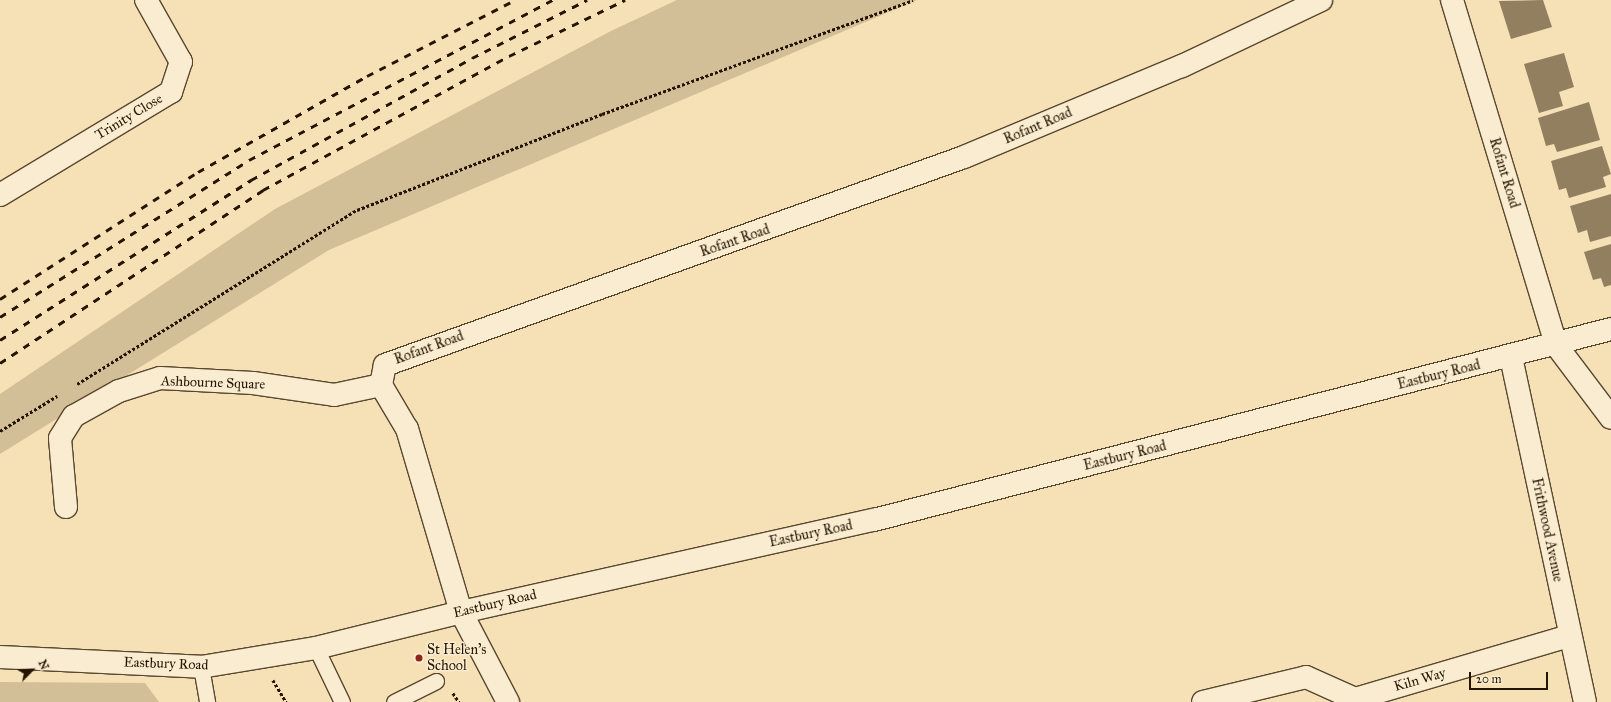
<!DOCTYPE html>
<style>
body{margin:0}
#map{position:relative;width:1611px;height:702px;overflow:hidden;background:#f6e1b6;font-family:"IM FELL Great Primer",serif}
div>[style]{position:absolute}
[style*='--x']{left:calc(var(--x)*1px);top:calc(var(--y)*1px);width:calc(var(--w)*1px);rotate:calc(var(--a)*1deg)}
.green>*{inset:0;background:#d2be97}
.building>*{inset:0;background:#927f60}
.path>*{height:2.5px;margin-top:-1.25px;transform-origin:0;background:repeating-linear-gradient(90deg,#251402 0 3px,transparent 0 5px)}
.roads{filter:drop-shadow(1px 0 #59472f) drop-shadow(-1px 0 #59472f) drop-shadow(0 1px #59472f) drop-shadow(0 -1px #59472f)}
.lane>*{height:15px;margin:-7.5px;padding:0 7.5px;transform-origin:7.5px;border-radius:7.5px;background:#f9ecd0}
.street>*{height:22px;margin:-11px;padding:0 11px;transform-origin:11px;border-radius:11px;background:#f9ecd0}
.rail>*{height:3px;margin-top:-1.5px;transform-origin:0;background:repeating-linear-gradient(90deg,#251402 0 7px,transparent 0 14px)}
.dots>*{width:11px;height:11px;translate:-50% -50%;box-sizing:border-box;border:2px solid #f9ecd0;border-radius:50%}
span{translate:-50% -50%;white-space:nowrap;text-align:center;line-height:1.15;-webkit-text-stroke:3px #f9ecd0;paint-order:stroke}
.street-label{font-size:14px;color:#251402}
.poi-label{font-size:14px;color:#251402}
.left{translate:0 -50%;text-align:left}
.north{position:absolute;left:12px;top:650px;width:40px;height:40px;-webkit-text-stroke:3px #f9ecd0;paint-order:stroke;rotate:66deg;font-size:11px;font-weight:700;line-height:16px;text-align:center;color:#251402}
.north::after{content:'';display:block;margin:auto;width:14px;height:18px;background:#251402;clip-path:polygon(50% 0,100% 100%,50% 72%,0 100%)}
.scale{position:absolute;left:1469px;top:672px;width:79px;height:18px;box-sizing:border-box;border:2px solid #251402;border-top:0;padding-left:5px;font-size:12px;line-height:14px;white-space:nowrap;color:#251402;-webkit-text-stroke:3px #f9ecd0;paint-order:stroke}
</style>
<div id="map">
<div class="green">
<i style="clip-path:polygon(677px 0,917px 0,329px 250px,0 454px,0 394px,275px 209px,611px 31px)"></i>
<i style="clip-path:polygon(0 682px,145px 683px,159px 702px,0 702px)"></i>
</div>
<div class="building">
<i style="clip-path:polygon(1543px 0,1552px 27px,1511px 39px,1499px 1px)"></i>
<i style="clip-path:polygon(1564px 53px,1574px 87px,1559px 92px,1563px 106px,1539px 113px,1524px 64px)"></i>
<i style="clip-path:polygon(1589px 102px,1600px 140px,1557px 152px,1554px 144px,1546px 146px,1538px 118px)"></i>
<i style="clip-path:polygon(1602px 146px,1611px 174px,1603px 177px,1606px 187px,1569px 198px,1566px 188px,1559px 190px,1551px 161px)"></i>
<i style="clip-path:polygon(1611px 194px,1611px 236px,1590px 242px,1587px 230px,1578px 233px,1570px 206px)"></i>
<i style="clip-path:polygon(1611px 244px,1611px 285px,1604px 287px,1601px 278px,1593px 280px,1584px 252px)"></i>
</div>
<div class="path">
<i style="--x:77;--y:384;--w:330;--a:-31.9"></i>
<i style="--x:357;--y:210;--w:263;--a:-21.4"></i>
<i style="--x:602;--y:114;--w:331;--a:-20.1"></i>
<i style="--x:0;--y:431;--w:67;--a:-31.6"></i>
<i style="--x:273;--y:680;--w:26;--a:59"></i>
<i style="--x:453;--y:693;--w:11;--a:56"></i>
</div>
<div class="roads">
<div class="lane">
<i style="--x:316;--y:648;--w:60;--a:64.3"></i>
<i style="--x:201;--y:667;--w:36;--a:80"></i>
<i style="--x:394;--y:702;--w:47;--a:-26.6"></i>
</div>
<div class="street">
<i style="--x:1452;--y:0;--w:360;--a:73.2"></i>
<i style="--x:1556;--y:345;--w:91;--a:53"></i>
<i style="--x:0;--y:195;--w:200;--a:-31.1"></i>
<i style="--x:171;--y:92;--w:32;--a:-72"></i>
<i style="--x:181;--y:62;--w:71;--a:-119.4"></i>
<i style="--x:1511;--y:357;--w:353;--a:77.9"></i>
<i style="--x:66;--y:507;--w:69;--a:-95"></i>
<i style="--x:60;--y:438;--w:26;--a:-58"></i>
<i style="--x:74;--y:416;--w:51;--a:-29.1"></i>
<i style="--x:119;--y:391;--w:43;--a:-17.6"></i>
<i style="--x:160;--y:378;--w:93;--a:3.1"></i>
<i style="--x:253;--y:383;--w:82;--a:8.4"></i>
<i style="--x:334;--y:395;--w:48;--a:-12"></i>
<i style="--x:0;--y:657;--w:201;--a:2.8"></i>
<i style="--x:201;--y:667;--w:117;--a:-9.4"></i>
<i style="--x:316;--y:648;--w:149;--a:-13.9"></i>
<i style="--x:461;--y:612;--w:423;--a:-12.6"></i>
<i style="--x:874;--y:520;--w:761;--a:-14.53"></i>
<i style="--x:508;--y:702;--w:102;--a:-117.6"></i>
<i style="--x:461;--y:612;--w:191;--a:-106.4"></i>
<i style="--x:407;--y:429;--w:51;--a:-120.6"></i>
<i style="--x:381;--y:385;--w:20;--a:-79"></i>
<i style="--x:385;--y:365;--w:615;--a:-19.76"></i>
<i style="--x:964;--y:157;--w:236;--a:-22.7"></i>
<i style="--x:1182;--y:66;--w:154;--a:-25.4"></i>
<i style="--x:1203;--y:702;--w:106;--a:-13.6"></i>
<i style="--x:1306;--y:677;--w:54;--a:24.2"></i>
<i style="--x:1355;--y:699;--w:223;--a:-16.4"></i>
</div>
</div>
<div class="rail">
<i style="--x:0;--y:299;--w:235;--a:-32.7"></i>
<i style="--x:198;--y:172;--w:194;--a:-29.6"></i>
<i style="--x:367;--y:76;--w:166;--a:-27.2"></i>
<i style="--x:0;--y:317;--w:294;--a:-32.2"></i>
<i style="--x:249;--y:160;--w:343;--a:-27.8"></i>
<i style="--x:0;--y:340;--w:298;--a:-32.5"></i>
<i style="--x:251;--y:180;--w:252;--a:-28.9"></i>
<i style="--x:472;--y:58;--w:129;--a:-26.8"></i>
<i style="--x:0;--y:363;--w:315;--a:-33.3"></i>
<i style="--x:263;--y:190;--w:280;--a:-28.6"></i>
<i style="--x:509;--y:56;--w:129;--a:-25.8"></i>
</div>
<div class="dots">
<i style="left:419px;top:658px;background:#8f2418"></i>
</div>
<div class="street-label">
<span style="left:129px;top:117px;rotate:-31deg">Trinity Close</span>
<span style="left:1038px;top:126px;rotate:-23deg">Rofant Road</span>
<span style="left:1504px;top:173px;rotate:73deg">Rofant Road</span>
<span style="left:735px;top:241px;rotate:-19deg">Rofant Road</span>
<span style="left:429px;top:348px;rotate:-20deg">Rofant Road</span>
<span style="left:1439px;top:375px;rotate:-14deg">Eastbury Road</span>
<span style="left:213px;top:383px;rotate:2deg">Ashbourne Square</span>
<span style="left:1125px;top:456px;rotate:-14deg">Eastbury Road</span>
<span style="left:1547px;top:530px;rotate:78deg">Frithwood Avenue</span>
<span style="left:811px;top:534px;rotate:-12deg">Eastbury Road</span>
<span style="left:495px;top:604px;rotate:-13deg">Eastbury Road</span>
<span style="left:166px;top:664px;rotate:2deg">Eastbury Road</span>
<span style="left:1420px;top:680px;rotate:-16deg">Kiln Way</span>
</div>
<div class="poi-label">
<span class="left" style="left:427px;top:658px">St Helen's<br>School</span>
</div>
<div class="north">N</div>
<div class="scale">20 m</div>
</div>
